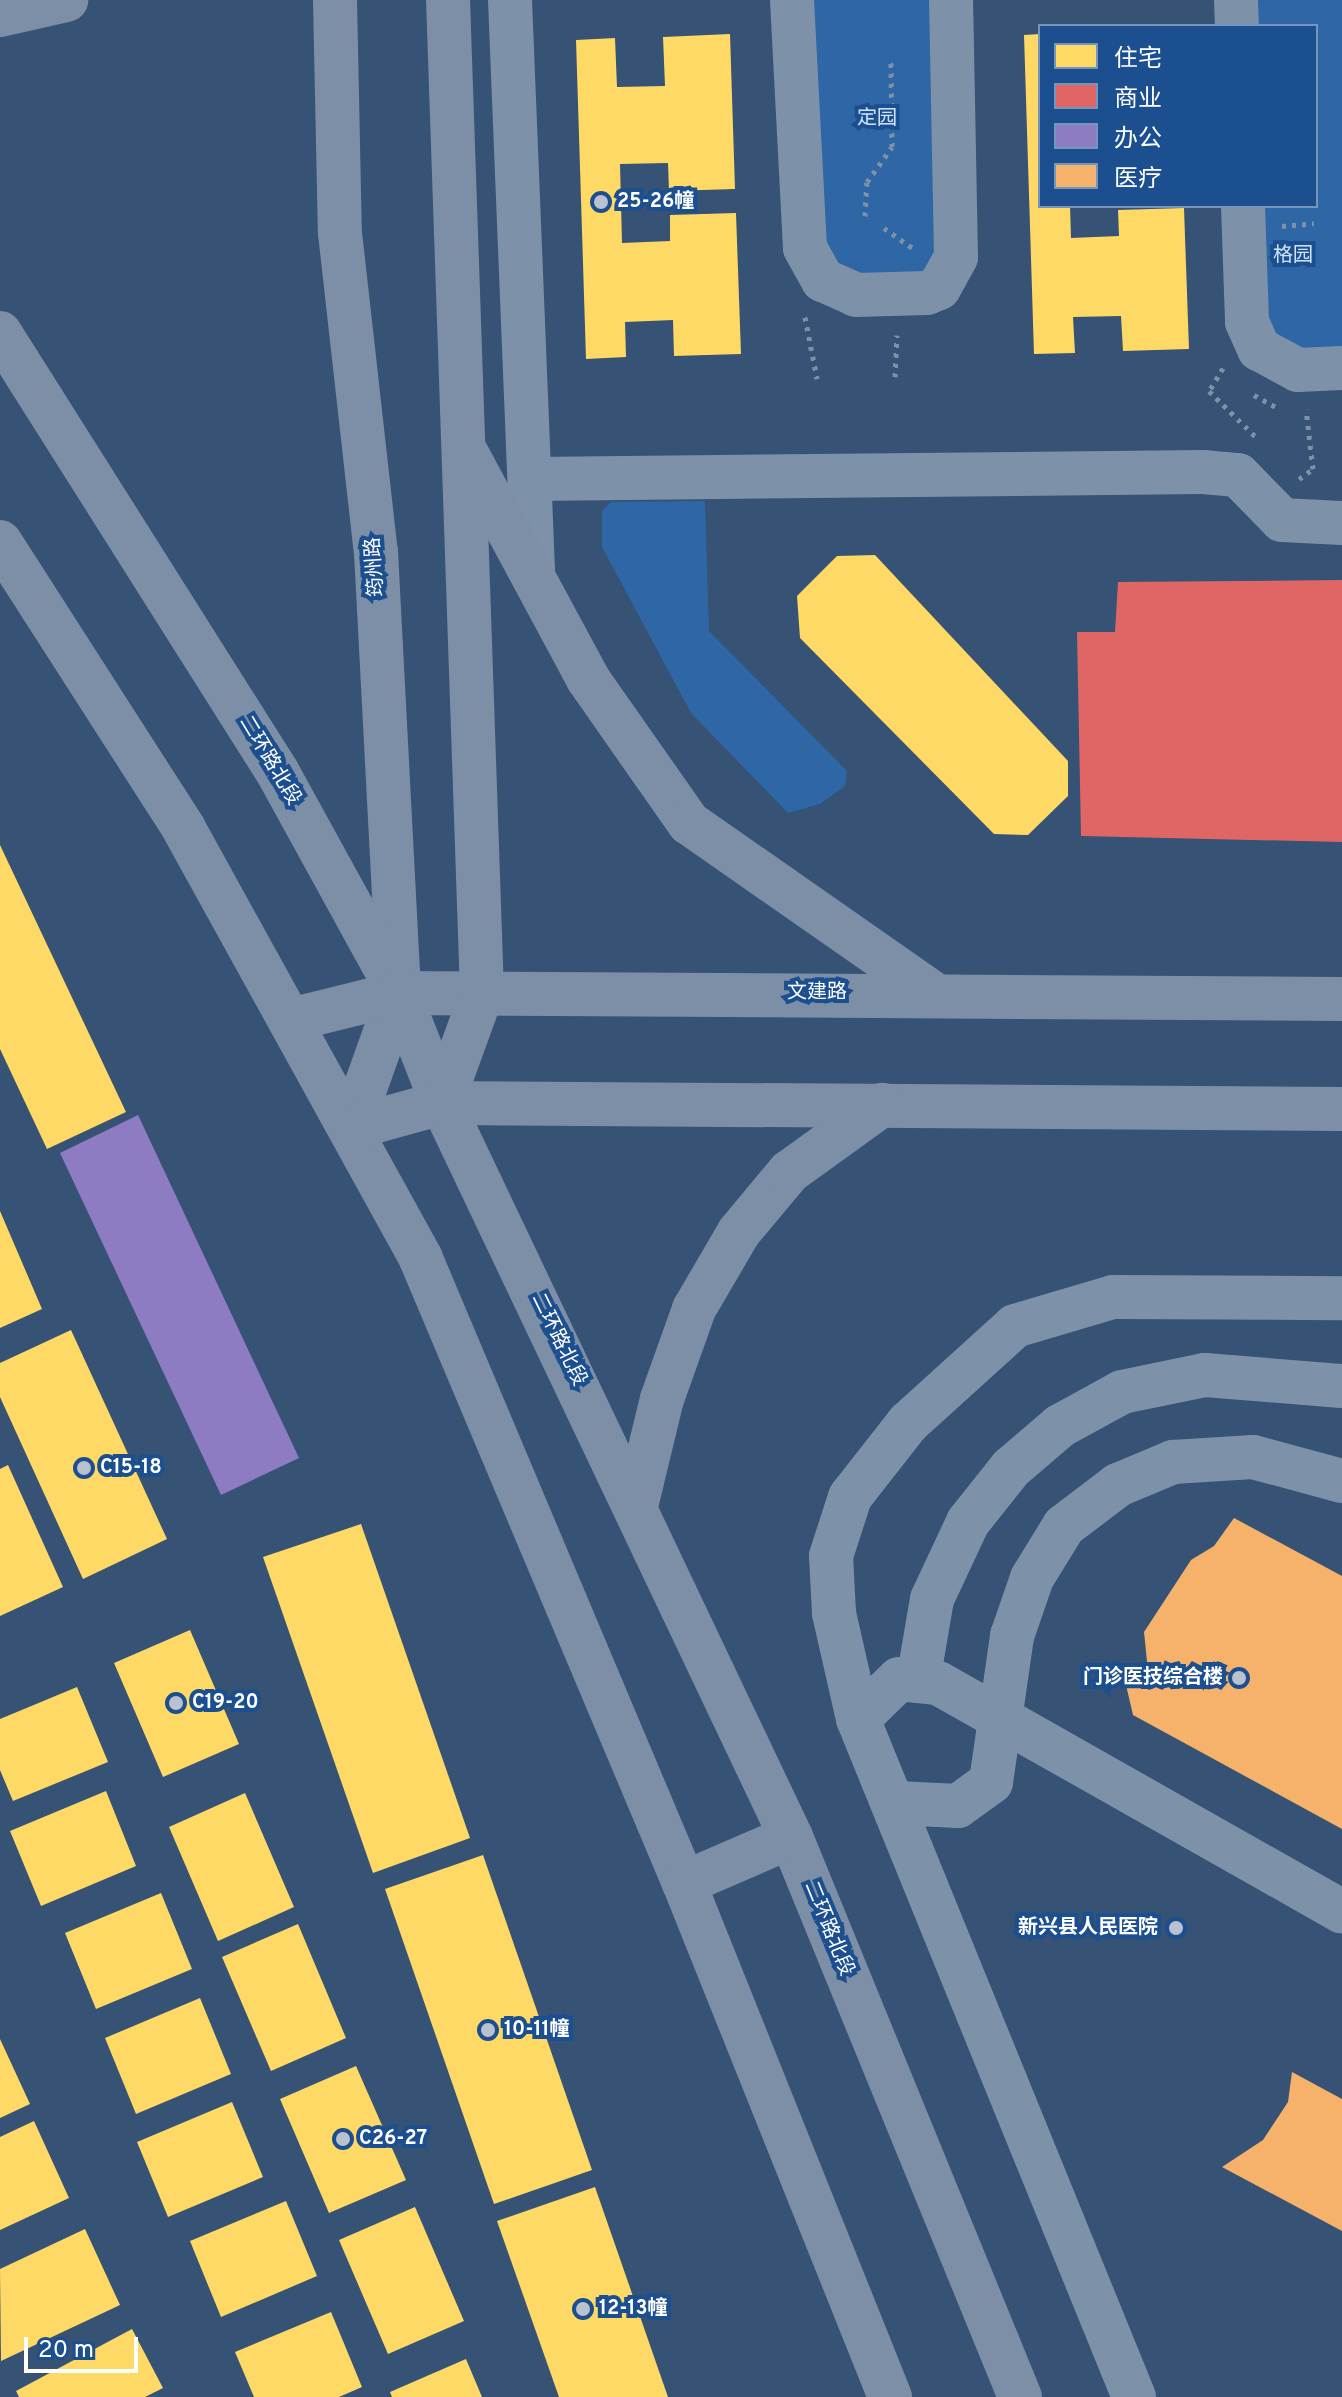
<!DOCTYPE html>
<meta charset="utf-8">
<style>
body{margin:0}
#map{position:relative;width:1342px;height:2397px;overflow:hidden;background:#365274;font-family:Overpass,"Noto Sans SC",sans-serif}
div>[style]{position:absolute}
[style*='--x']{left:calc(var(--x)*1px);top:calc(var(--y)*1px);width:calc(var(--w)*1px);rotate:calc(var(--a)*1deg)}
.green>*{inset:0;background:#2f66a5}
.homes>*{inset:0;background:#ffd966}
.shops>*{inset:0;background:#e06666}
.offices>*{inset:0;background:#8e7cc3}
.health>*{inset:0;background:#f6b26b}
.path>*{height:5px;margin-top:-2.5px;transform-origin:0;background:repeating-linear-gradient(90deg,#7d92a8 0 4px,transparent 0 10px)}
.minor>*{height:44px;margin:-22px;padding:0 22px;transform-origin:22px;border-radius:22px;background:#7d92a8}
.major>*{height:44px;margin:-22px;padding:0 22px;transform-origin:22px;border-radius:22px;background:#7d8ea7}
.dots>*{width:22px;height:22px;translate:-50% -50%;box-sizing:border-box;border:4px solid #1b4f8f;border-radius:50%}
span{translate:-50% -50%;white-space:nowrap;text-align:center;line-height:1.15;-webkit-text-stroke:8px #1b4f8f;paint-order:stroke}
.park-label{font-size:20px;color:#cfe3fa}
.poi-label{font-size:20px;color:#fff;font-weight:700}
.left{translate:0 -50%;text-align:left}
.right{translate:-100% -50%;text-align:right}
.street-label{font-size:20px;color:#fff}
.legend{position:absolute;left:1038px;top:24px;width:280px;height:184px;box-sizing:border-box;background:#1b4f8f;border:2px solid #7695bc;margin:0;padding:10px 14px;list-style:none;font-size:24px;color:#fff}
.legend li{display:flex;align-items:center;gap:16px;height:40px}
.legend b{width:40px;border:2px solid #7695bc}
.scale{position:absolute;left:24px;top:2337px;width:114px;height:36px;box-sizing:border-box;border:4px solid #fff;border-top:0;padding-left:10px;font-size:24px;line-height:28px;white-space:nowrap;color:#fff;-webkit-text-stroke:6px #1b4f8f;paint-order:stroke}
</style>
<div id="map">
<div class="green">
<i style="clip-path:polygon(792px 0,951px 0,945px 279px,833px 290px)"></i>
<i style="clip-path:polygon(1236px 0,1342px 0,1342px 368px,1276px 364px,1243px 206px,1316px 206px,1316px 26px,1237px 26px)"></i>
<i style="clip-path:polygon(705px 501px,709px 631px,847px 771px,845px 786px,820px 804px,788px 813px,691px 713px,602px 547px,602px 511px,611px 502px)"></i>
</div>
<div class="homes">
<i style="clip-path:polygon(730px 34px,735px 189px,669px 191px,668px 163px,620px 164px,622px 243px,670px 241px,670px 215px,736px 213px,741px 354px,674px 356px,673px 320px,625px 322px,626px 357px,586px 359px,576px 40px,615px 38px,617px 87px,665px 86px,663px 37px)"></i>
<i style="clip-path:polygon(1040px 34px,1040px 206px,1070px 206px,1071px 238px,1119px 236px,1118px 210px,1184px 208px,1189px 349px,1123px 351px,1121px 316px,1073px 317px,1075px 353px,1034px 354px,1024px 35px)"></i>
<i style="clip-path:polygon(875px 555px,1068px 761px,1068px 796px,1028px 835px,994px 834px,800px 638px,797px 596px,837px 556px)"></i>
<i style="clip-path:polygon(0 845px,126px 1112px,47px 1149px,0 1049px)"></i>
<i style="clip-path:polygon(0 1211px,42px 1309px,0 1328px)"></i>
<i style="clip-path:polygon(71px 1330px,167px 1539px,83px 1579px,0 1397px,0 1363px)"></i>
<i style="clip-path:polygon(8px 1465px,63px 1587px,0 1616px,0 1469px)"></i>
<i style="clip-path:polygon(361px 1524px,470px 1838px,373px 1873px,263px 1557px)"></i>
<i style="clip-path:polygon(190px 1630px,239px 1744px,163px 1777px,114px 1663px)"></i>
<i style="clip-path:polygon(77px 1687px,108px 1762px,13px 1801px,0 1770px,0 1719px)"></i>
<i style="clip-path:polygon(106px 1791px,136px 1866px,41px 1906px,10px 1831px)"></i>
<i style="clip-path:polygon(245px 1793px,294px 1907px,218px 1941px,169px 1827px)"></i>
<i style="clip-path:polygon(483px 1855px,592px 2170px,494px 2204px,385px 1889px)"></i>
<i style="clip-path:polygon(161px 1893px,192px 1969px,96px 2009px,65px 1933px)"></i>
<i style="clip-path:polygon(298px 1924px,346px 2038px,271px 2071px,222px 1957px)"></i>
<i style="clip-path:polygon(200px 1998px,231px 2074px,136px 2114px,105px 2038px)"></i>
<i style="clip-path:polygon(0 2039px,30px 2104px,0 2118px)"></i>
<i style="clip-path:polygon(356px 2066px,406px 2180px,329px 2213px,280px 2099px)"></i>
<i style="clip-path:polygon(232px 2102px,263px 2177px,168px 2217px,137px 2142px)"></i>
<i style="clip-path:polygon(34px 2121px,69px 2198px,0 2230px,0 2137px)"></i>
<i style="clip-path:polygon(595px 2187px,668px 2397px,559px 2397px,497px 2221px)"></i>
<i style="clip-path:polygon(286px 2201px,317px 2276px,221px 2317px,190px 2241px)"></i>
<i style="clip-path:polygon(415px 2207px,464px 2321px,388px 2354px,339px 2240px)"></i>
<i style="clip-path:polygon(85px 2229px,120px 2305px,1px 2361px,0 2269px)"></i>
<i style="clip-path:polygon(331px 2312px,362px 2387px,339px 2397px,254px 2397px,235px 2352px)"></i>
<i style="clip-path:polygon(132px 2329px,163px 2388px,145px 2397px,19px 2397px,16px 2391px)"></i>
<i style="clip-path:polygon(466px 2359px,482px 2397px,392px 2397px,390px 2392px)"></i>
</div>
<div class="shops">
<i style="clip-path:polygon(1342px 580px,1342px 842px,1081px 836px,1077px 632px,1115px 632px,1118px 582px)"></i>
</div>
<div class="offices">
<i style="clip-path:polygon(138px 1115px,299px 1458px,221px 1495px,60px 1153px)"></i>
</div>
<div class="health">
<i style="clip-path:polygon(1234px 1518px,1342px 1576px,1342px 1829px,1133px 1715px,1126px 1685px,1148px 1671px,1144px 1632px,1191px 1560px,1214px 1546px)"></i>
<i style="clip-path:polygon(1292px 2072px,1342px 2099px,1342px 2231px,1222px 2167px,1263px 2140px,1288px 2102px)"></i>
</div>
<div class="path">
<i style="--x:865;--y:216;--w:34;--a:-87"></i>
<i style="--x:867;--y:182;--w:43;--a:-54.5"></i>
<i style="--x:892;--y:147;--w:88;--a:-90.7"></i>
<i style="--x:1282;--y:226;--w:32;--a:-5"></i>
<i style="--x:884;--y:228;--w:39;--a:35"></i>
<i style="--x:805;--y:317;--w:63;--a:79"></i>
<i style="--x:1223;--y:368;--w:27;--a:121"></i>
<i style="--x:1209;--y:391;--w:69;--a:44.4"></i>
<i style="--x:895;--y:377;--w:42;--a:-87.3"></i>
<i style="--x:1254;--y:395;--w:25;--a:29"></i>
<i style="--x:1299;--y:479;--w:17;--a:-36"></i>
<i style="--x:1313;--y:469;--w:60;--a:-96.7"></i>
</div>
<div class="minor">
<i style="--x:510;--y:0;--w:570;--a:87.69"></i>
<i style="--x:792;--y:0;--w:248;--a:87"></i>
<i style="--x:805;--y:248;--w:37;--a:61"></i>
<i style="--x:823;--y:280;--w:36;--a:24"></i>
<i style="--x:856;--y:295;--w:71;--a:-1.6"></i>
<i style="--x:927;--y:293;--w:13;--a:-23"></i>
<i style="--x:939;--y:288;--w:35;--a:-61"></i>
<i style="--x:956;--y:257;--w:257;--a:-91.1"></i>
<i style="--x:1236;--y:0;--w:26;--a:88"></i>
<i style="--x:1243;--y:206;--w:116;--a:88"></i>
<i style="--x:1247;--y:322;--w:30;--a:66"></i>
<i style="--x:1259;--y:349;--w:44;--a:28.3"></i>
<i style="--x:1298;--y:370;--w:44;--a:-2.6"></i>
<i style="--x:532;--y:479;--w:671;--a:-0.6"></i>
<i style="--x:1203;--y:472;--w:35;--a:5"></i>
<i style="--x:1238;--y:475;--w:63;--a:45.6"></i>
<i style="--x:1282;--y:520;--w:60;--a:2.9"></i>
<i style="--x:918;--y:1681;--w:83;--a:-80.3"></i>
<i style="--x:932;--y:1599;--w:85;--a:-64.9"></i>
<i style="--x:968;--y:1522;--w:69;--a:-51.5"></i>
<i style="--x:1011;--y:1468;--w:65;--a:-40.6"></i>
<i style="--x:1060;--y:1426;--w:71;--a:-28.7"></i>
<i style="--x:1122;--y:1392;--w:85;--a:-11.6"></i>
<i style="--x:1205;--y:1375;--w:137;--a:4.6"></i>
<i style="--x:858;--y:1719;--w:57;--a:-44.3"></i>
<i style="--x:899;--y:1679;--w:39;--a:6"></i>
<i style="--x:938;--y:1683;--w:464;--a:29.5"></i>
<i style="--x:897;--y:1803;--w:61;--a:2.8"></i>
<i style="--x:958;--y:1806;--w:41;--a:-36"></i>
<i style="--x:991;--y:1782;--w:148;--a:-81.8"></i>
<i style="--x:1012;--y:1636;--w:61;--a:-71"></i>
<i style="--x:1032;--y:1578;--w:61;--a:-58.4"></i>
<i style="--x:1064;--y:1526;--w:68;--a:-37.2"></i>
<i style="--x:1118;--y:1485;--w:60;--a:-22.7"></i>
<i style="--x:1173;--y:1462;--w:80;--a:-3.6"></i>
<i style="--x:1253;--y:1457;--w:92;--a:15.1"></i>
<i style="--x:1134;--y:2397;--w:732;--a:-112.15"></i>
<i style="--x:858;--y:1719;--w:109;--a:-102.8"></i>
<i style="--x:834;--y:1613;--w:57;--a:-93"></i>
<i style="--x:831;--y:1556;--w:62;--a:-72.1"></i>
<i style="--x:850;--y:1497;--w:94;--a:-51.9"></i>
<i style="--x:908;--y:1423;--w:144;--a:-42.2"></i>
<i style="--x:1015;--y:1326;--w:102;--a:-16.5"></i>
<i style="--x:1113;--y:1297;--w:229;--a:0.3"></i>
</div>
<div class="major">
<i style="--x:335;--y:0;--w:233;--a:88.8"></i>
<i style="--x:340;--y:233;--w:321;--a:83.6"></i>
<i style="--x:376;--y:552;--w:442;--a:87"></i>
<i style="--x:399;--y:993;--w:143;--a:109.6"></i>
<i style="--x:0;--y:15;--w:68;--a:-12.8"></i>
<i style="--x:0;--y:333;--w:520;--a:57.71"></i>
<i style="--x:278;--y:773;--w:251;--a:61.2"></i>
<i style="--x:399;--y:993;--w:118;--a:68.6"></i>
<i style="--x:442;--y:1103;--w:813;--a:64.57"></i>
<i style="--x:791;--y:1837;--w:605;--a:67.76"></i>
<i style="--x:467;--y:454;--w:255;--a:61.7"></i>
<i style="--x:588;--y:679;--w:176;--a:55"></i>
<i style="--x:689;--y:823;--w:297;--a:34.9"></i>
<i style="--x:0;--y:542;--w:341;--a:57.3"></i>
<i style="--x:184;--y:829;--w:491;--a:61.1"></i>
<i style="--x:421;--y:1259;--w:677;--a:67.15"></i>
<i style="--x:684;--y:1883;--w:554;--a:68.16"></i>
<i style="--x:294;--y:1019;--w:108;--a:-13.9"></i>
<i style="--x:399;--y:993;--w:943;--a:0.36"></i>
<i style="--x:442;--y:1103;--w:117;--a:-70"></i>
<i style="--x:482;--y:993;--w:994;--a:-91.96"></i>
<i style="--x:351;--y:1128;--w:94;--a:-15.4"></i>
<i style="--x:442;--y:1103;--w:900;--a:0.38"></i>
<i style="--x:637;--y:1502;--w:106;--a:-76.4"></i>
<i style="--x:662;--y:1399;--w:96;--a:-70.4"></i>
<i style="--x:694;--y:1309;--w:89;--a:-59.7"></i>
<i style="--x:739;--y:1232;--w:78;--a:-50.2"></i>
<i style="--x:789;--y:1172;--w:115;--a:-35.8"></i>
<i style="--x:684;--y:1883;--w:116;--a:-23.3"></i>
</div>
<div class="dots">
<i style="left:601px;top:202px;background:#b9c2ce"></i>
<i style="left:84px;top:1468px;background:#b9c2ce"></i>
<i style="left:1239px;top:1678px;background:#b9c2ce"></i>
<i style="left:176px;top:1703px;background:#b9c2ce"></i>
<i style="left:1176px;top:1928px;background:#b9c2ce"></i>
<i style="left:488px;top:2030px;background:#b9c2ce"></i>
<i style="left:343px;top:2139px;background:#b9c2ce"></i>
<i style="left:583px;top:2309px;background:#b9c2ce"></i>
</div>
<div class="park-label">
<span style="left:877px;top:119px">定园</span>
<span style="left:1293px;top:256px">格园</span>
</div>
<div class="poi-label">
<span class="left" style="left:617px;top:202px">25-26幢</span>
<span class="left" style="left:100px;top:1468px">C15-18</span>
<span class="right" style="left:1223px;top:1678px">门诊医技综合楼</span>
<span class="left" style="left:192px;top:1703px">C19-20</span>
<span class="right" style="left:1158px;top:1928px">新兴县人民医院</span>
<span class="left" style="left:504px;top:2030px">10-11幢</span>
<span class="left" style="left:359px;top:2139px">C26-27</span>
<span class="left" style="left:599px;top:2309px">12-13幢</span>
</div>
<div class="street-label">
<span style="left:376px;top:567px;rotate:-94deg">筠州路</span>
<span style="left:269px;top:761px;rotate:59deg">二环路北段</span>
<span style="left:817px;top:993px">文建路</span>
<span style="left:558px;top:1340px;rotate:64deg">二环路北段</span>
<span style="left:828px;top:1929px;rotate:68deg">二环路北段</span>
</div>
<ul class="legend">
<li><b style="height:22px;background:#ffd966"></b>住宅</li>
<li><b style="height:22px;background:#e06666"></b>商业</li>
<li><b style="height:22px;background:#8e7cc3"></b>办公</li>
<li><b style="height:22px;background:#f6b26b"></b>医疗</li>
</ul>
<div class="scale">20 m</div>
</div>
